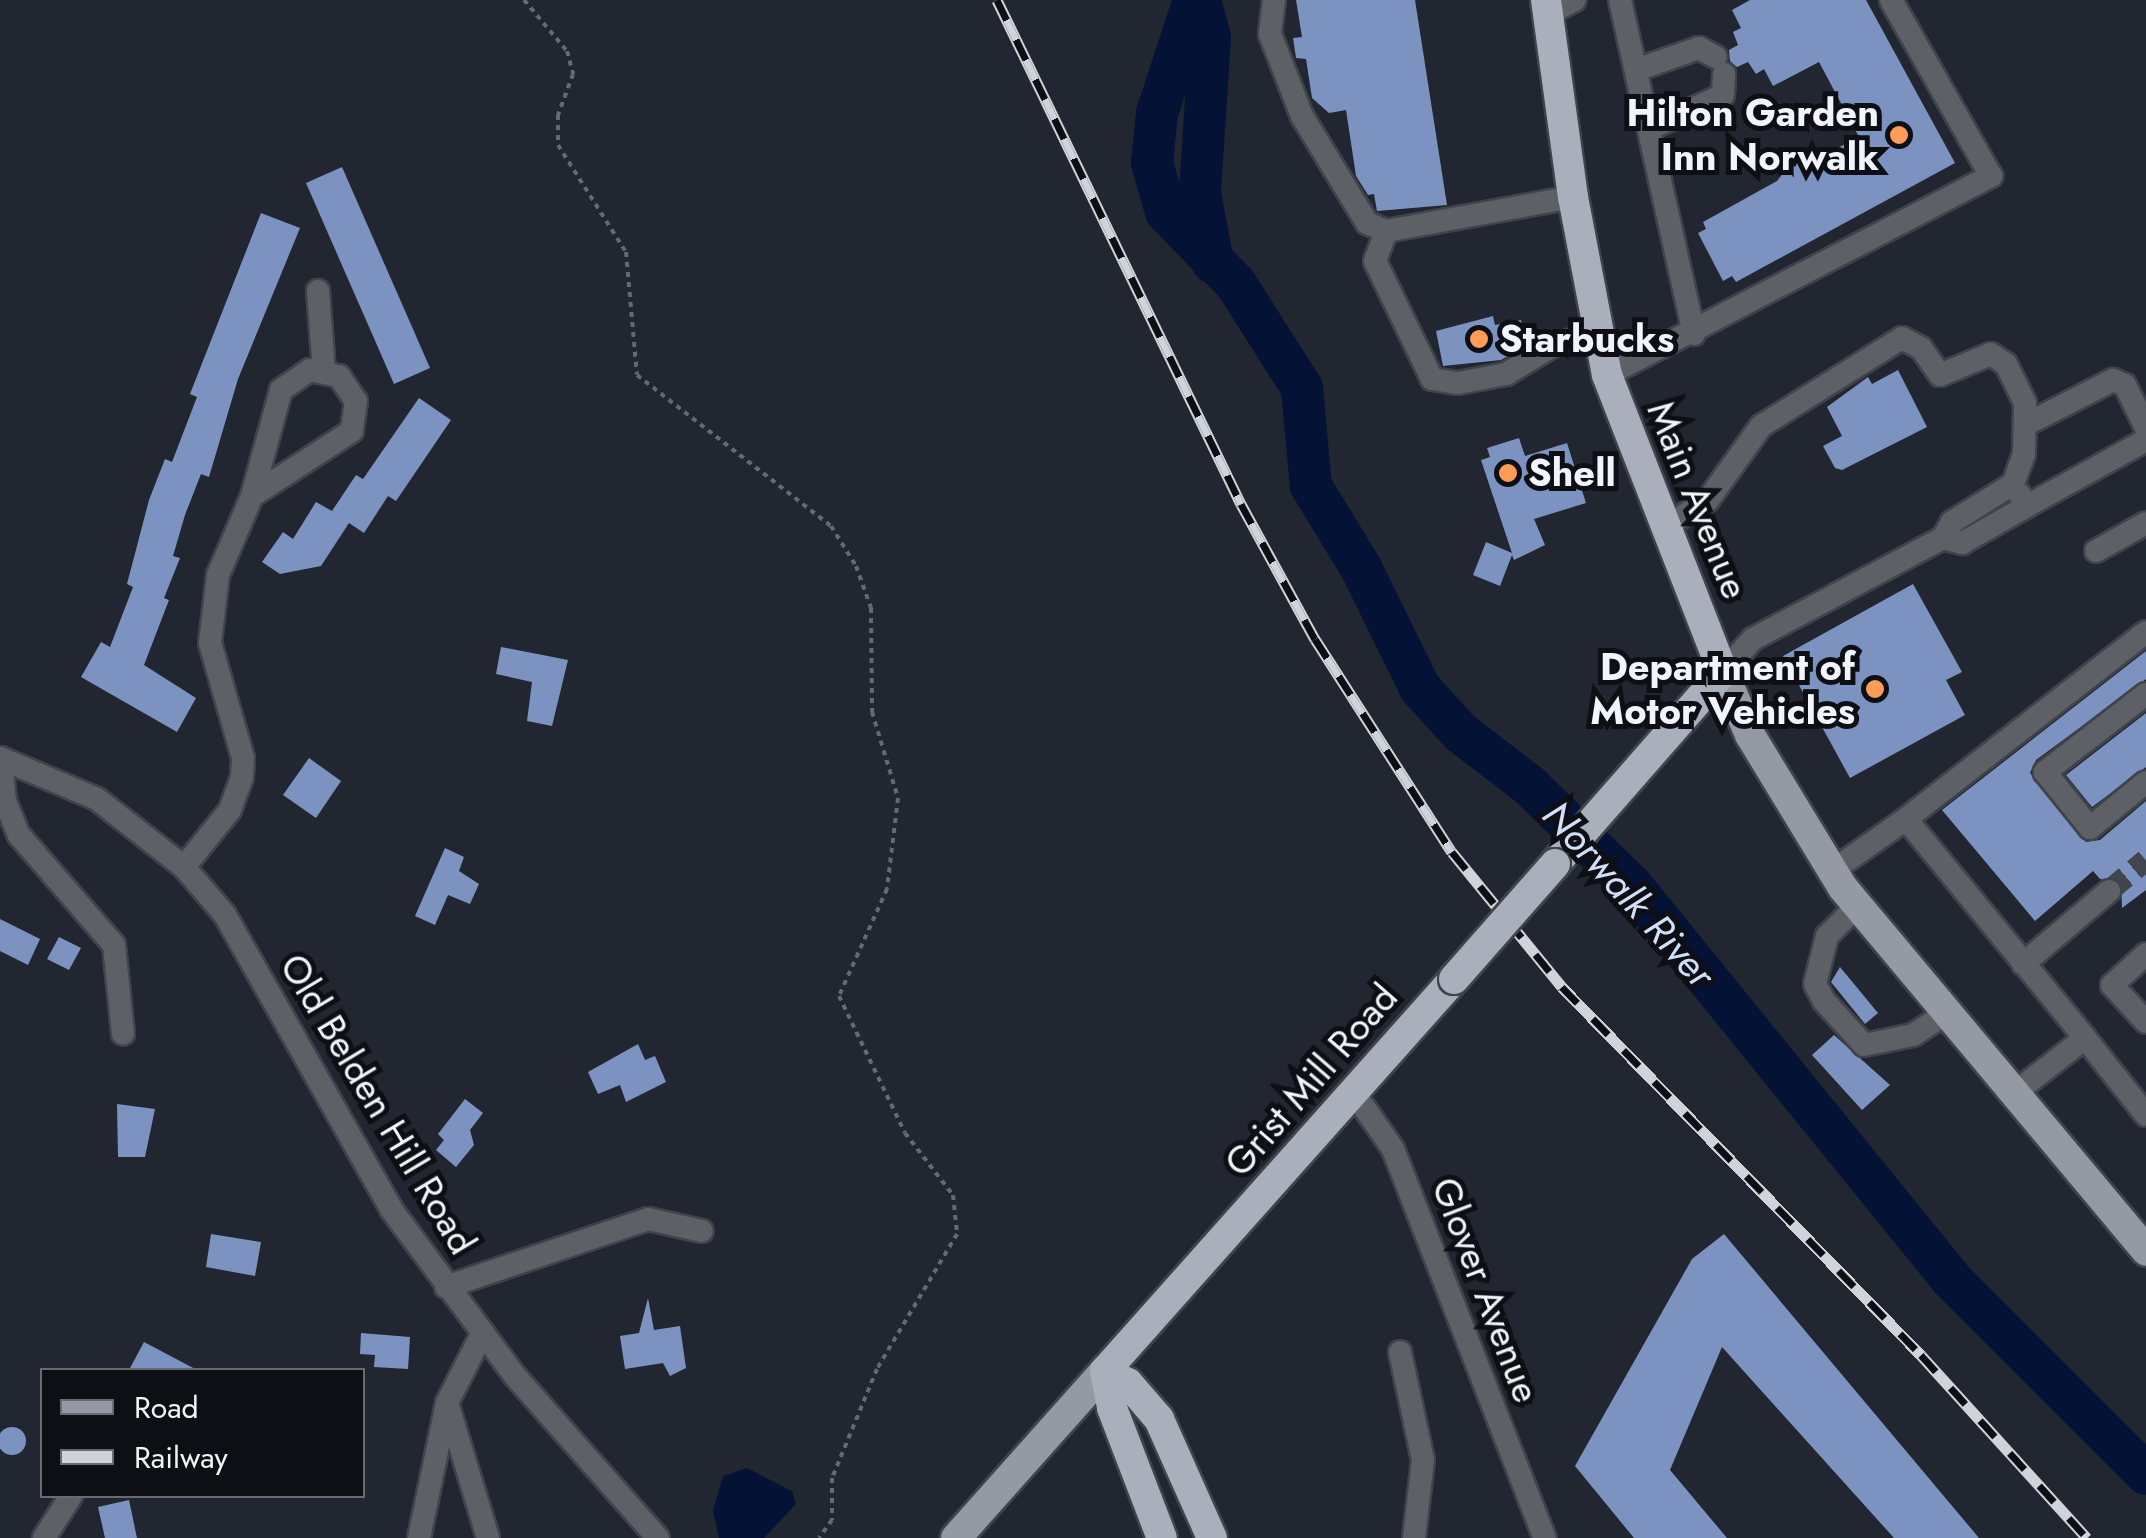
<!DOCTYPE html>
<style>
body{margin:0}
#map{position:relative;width:2146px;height:1538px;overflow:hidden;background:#222630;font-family:Jost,sans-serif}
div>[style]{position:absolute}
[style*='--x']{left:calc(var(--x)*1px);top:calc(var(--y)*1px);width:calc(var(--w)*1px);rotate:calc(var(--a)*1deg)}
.water>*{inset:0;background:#041235}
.river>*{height:42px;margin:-21px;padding:0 21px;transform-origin:21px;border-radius:21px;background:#041235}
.building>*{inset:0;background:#7c93c1}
.round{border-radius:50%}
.minor-tunnel>*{height:22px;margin-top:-11px;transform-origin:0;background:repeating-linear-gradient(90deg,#41454e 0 22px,transparent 0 33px)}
.path>*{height:4px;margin-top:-2px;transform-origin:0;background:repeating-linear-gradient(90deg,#656972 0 5px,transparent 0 10px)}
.roads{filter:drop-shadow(2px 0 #3f434c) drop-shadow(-2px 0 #3f434c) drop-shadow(0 2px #3f434c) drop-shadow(0 -2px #3f434c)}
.minor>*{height:22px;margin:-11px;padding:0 11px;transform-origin:11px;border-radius:11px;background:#5d6065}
.major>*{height:30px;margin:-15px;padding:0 15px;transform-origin:15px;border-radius:15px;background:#9499a3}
.highway>*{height:30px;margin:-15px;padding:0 15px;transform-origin:15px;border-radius:15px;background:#a9b0bc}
.rail>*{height:11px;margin-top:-5.5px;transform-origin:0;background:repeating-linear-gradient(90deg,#0d0f14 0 22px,#cfd3da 0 44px);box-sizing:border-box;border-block:2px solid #cfd3da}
.bridges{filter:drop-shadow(2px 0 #3f434c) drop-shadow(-2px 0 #3f434c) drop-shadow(0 2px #3f434c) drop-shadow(0 -2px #3f434c)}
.highway-bridge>*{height:30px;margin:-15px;padding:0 15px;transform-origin:15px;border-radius:15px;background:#a9b0bc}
.dots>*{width:28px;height:28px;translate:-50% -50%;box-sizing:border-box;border:5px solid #0d0f14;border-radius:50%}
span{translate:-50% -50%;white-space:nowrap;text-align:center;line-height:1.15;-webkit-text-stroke:10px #0d0f14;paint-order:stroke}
.poi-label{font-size:38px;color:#f1f5fb;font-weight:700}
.right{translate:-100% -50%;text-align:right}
.left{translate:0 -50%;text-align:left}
.street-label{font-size:38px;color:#f1f5fb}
.water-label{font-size:40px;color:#d0dffa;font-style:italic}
.legend{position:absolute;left:40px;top:1368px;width:325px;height:130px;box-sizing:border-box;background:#0d0f14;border:2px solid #686b70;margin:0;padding:12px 18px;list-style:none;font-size:30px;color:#f1f5fb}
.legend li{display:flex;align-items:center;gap:20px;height:50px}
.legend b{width:50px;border:2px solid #686b70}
</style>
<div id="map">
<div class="water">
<i style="clip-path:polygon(747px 1468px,792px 1491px,796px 1504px,764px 1538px,719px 1538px,713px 1510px,723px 1476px)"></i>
</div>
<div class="river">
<i style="--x:1194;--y:0;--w:119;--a:108.1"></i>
<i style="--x:1157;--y:113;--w:50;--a:95.7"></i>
<i style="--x:1152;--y:163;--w:51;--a:74.1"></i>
<i style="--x:1166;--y:212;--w:100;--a:45.8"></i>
<i style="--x:1236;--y:284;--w:123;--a:57.6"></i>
<i style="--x:1302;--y:388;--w:98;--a:84.8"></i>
<i style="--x:1311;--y:486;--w:96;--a:58.6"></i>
<i style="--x:1361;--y:568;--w:134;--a:63.8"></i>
<i style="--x:1420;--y:688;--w:61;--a:47.7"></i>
<i style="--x:1461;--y:733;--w:86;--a:37.4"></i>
<i style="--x:1529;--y:785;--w:146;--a:44.4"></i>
<i style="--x:1633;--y:887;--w:506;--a:50.93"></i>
<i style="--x:1952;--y:1280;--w:274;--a:45"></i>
<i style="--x:1200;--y:0;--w:38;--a:75"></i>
<i style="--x:1210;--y:37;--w:156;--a:93.7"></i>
<i style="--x:1200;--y:193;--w:71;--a:79.5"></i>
</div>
<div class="building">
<i style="clip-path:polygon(1296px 0,1415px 0,1447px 205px,1377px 211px,1374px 194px,1368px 195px,1356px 176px,1346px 110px,1329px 113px,1312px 98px,1306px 59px,1296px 58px,1293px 38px,1302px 37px)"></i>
<i style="clip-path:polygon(1750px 0,1866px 0,1955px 163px,1736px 282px,1732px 276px,1723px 281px,1698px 233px,1706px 229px,1703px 222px,1777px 181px,1794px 159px,1824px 155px,1859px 137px,1819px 62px,1773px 86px,1764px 69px,1756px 74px,1748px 62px,1737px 67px,1730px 61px,1729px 50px,1738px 45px,1733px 32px,1741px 28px,1732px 10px)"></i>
<i style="clip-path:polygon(342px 167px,430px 368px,394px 384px,306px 183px)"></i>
<i style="clip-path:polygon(261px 213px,300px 228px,238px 379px,209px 477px,201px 474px,185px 515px,173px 556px,180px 558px,164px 598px,169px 600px,144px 665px,196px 698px,177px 732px,81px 677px,101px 642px,110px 647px,133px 587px,127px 584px,149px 500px,165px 459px,172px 462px,197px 397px,190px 394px)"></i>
<i style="clip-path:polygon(1493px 316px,1495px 325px,1521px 320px,1526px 345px,1501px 360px,1443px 366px,1436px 331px)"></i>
<i style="clip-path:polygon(1898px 370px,1927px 427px,1842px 470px,1835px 468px,1823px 446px,1842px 436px,1827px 407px,1868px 377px,1872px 384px)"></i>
<i style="clip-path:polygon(419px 398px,451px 420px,396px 501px,388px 496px,364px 533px,349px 523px,321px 566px,280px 574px,262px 562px,283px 532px,293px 539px,316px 502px,332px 511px,356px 475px,363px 479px)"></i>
<i style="clip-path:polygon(1519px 438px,1525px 456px,1567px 443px,1586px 503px,1534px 519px,1545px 545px,1514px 560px,1512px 555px,1500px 586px,1473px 575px,1486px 542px,1512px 553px,1481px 460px,1490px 457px,1487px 448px)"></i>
<i style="clip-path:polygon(1913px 584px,1962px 672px,1946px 680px,1965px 715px,1850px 778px,1783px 656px)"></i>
<i style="clip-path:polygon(501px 647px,568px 660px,552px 726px,527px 721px,532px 682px,496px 674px)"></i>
<i style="clip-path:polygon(2146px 651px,2146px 679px,2036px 760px,2030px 773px,2086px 842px,2100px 840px,2146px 801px,2146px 890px,2122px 908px,2121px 882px,2100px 879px,2093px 871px,2035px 921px,1942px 810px)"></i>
<i style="clip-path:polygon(2146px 713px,2146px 767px,2092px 807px,2066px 775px)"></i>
<i style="clip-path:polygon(309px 758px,341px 781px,316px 818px,283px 795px)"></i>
<i style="clip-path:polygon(445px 848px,464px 857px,459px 871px,479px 884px,470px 904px,448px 895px,435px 925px,415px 916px)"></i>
<i style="clip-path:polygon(0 919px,40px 939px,28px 965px,0 951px)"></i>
<i style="clip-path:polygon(59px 937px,81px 948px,69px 970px,47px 959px)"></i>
<i style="clip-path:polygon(1840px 967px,1878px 1013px,1865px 1024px,1831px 982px)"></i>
<i style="clip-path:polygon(1834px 1035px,1890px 1085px,1862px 1110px,1812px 1055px)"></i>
<i style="clip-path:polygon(638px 1044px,645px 1060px,655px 1056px,666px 1082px,626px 1102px,620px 1085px,598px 1094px,588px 1072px)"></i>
<i style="clip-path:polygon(465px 1099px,483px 1113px,470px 1130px,474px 1145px,456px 1167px,436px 1150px,444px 1140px,438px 1134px)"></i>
<i style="clip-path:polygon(117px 1104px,155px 1109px,145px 1157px,118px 1157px)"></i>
<i style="clip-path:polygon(211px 1234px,261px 1242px,255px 1276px,206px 1267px)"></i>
<i style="clip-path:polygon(1724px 1234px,1979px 1538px,1894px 1538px,1722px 1347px,1670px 1470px,1727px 1538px,1634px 1538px,1575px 1466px,1692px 1259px)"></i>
<i style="clip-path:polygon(648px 1298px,654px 1330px,680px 1326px,686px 1368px,670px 1376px,663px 1363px,625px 1369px,620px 1336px,639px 1333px)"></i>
<i style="clip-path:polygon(361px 1333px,410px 1337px,408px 1369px,374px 1367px,375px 1355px,360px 1354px)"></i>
<i style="clip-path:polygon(144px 1342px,197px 1370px,129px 1370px)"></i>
<i class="round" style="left:-2px;top:1427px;width:28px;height:28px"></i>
<i style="clip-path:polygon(129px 1500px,137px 1538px,105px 1538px,98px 1507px)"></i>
</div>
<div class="minor-tunnel">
<i style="--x:2109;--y:891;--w:48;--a:-40"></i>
</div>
<div class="path">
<i style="--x:524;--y:0;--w:67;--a:49.9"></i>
<i style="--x:567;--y:51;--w:24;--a:75"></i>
<i style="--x:573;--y:74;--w:44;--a:110.1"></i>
<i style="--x:558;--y:115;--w:30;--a:90"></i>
<i style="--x:558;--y:145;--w:127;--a:57.6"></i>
<i style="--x:626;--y:252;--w:123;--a:84.9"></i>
<i style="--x:637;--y:375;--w:246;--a:37.9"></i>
<i style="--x:831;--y:526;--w:47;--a:58"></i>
<i style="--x:856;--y:566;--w:45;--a:70.3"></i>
<i style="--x:871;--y:608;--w:104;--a:89.4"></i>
<i style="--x:872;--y:712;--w:90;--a:73.2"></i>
<i style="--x:898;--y:798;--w:92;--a:96.9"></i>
<i style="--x:887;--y:889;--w:117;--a:114.2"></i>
<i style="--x:839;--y:996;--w:152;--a:64.3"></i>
<i style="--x:905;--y:1133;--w:78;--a:52.3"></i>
<i style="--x:953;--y:1195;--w:39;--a:84"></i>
<i style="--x:957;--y:1234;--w:157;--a:120.7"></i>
<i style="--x:877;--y:1369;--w:118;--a:112.4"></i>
<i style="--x:832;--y:1478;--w:42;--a:90"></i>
<i style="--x:832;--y:1520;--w:22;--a:126"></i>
</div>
<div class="roads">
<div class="minor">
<i style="--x:1274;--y:0;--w:34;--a:97"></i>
<i style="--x:1270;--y:34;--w:88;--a:68.7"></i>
<i style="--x:1302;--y:116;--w:125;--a:58.7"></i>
<i style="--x:1367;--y:223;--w:21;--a:23"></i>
<i style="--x:1386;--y:231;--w:190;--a:-10.3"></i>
<i style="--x:1620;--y:0;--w:342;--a:77.5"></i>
<i style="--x:1548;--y:14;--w:30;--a:-28"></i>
<i style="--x:1636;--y:70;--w:67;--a:-19.2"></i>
<i style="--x:1699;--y:48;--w:19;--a:28"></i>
<i style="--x:1649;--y:129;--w:81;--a:-24.7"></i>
<i style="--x:1723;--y:95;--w:21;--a:-87"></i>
<i style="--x:1386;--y:231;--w:32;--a:110"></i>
<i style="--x:1375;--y:261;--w:131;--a:64.2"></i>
<i style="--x:1432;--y:379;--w:26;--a:9"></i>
<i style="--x:1458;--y:383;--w:49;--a:-10.6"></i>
<i style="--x:1506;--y:374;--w:58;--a:-31"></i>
<i style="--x:1556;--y:344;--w:42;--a:-13.7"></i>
<i style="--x:318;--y:291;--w:80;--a:85.7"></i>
<i style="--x:1607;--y:375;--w:433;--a:-27.4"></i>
<i style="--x:1991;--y:176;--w:202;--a:-119.6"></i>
<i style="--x:2025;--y:425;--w:99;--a:-27.1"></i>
<i style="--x:2113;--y:380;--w:13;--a:23"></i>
<i style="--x:2125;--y:385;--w:48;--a:64"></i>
<i style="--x:2020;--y:495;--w:13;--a:58"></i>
<i style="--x:2027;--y:506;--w:136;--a:-29"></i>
<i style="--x:1664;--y:528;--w:52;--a:-32.5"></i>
<i style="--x:1708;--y:500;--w:91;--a:-54.4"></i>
<i style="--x:1761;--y:426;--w:166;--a:-32"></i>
<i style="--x:1902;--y:338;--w:21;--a:28"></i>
<i style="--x:1921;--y:348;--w:33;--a:55"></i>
<i style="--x:1940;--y:375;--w:55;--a:-22.4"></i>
<i style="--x:1991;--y:354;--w:18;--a:34"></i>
<i style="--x:2006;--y:364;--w:43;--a:64"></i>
<i style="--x:2025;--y:403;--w:51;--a:91.1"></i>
<i style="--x:2024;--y:454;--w:32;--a:110"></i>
<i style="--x:2013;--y:484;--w:72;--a:148.1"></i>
<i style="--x:1952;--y:522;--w:18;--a:119"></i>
<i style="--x:1943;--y:538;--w:20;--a:15"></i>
<i style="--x:1962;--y:543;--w:75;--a:-29.6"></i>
<i style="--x:2096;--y:551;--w:57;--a:-29.2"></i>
<i style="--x:1723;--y:672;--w:45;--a:-47.7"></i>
<i style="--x:1753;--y:639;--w:215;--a:-28"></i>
<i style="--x:2146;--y:694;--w:128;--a:142.3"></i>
<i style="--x:2045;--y:772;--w:72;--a:51.2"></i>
<i style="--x:2090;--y:828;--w:72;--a:-39.4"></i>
<i style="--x:0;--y:758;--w:105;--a:22.9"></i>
<i style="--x:97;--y:799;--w:110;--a:38"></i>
<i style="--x:184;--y:867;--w:63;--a:49.5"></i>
<i style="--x:225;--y:915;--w:338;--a:60.5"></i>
<i style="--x:391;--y:1209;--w:208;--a:53.4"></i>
<i style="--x:515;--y:1376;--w:216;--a:48.6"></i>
<i style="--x:1;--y:758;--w:43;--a:84.7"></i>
<i style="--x:5;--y:801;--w:37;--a:68"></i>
<i style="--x:19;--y:835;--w:145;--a:49.2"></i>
<i style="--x:114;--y:945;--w:89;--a:84.2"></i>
<i style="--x:1906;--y:819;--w:304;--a:-37.9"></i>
<i style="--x:184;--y:867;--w:73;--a:-51.1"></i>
<i style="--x:230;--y:810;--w:35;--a:-70"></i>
<i style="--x:242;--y:777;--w:19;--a:-87"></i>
<i style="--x:243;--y:758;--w:120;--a:-106"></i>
<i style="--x:210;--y:643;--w:68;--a:-83.3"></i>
<i style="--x:218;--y:575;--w:86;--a:-66.7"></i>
<i style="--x:252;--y:496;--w:110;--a:-74.7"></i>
<i style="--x:281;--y:390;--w:35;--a:-35"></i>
<i style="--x:310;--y:370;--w:30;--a:12"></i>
<i style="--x:339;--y:376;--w:30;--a:56"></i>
<i style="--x:356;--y:401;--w:30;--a:98"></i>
<i style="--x:352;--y:431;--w:119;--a:147"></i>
<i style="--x:1832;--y:871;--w:90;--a:-35.1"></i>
<i style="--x:1906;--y:819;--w:283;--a:50.7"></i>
<i style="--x:2085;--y:1038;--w:93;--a:142"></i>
<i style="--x:1857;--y:906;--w:42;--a:135"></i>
<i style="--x:1827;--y:936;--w:49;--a:104"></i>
<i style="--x:1815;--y:984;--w:19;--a:62"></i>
<i style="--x:1824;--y:1001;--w:59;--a:47.7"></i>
<i style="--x:1864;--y:1045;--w:50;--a:-11.5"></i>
<i style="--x:1913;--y:1035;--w:37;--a:-33"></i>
<i style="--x:2146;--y:954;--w:46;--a:137.6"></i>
<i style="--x:2112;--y:985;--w:50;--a:47.4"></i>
<i style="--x:2023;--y:964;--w:113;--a:-40.3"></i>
<i style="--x:2085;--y:1038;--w:98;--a:51.6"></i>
<i style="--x:1354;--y:1093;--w:68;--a:55.1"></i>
<i style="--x:1393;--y:1149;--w:418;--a:68.7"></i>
<i style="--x:446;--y:1287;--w:213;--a:-18.6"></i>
<i style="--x:648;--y:1219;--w:55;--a:12.5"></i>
<i style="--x:1400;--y:1352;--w:110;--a:78"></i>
<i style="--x:1423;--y:1460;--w:79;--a:96.6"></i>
<i style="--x:448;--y:1406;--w:138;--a:73.1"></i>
<i style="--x:44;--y:1538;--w:50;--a:-57.3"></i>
<i style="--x:419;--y:1538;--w:138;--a:-78.3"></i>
<i style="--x:447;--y:1403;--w:77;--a:-63.1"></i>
</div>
<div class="major">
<i style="--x:1723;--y:672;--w:69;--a:66.8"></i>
<i style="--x:1750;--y:735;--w:179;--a:58.7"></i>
<i style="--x:1843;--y:888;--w:473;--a:50.1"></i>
<i style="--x:956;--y:1538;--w:224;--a:-48.3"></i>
</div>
<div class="highway">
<i style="--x:1546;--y:0;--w:199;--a:82.2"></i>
<i style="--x:1573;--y:197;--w:181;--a:79.2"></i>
<i style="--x:1607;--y:375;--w:319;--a:68.7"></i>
<i style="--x:1723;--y:672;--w:255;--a:131.2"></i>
<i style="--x:1105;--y:1371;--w:525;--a:-48.32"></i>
<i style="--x:1105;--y:1371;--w:26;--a:28"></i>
<i style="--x:1128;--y:1383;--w:48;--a:49.3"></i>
<i style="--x:1159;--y:1419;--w:130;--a:66"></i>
<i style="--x:1105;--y:1371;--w:38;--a:79"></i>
<i style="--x:1112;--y:1408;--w:139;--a:69"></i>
</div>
</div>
<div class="rail">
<i style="--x:997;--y:0;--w:560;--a:64.17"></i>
<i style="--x:1241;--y:504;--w:154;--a:61.3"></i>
<i style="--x:1315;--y:639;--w:253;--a:57.3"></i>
<i style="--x:1452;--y:852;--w:174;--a:50.8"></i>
<i style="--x:1562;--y:987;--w:514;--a:45.71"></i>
<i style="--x:1921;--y:1355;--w:247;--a:47.8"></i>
</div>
<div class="bridges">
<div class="highway-bridge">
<i style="--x:1454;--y:979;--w:153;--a:-48.7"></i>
</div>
</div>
<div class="dots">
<i style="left:1899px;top:135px;background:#fe9c58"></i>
<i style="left:1479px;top:339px;background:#fe9c58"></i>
<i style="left:1508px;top:473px;background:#fe9c58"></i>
<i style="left:1875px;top:689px;background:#fe9c58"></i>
</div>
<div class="poi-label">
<span class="right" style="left:1879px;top:135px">Hilton Garden<br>Inn Norwalk</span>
<span class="left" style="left:1499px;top:339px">Starbucks</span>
<span class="left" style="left:1528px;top:473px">Shell</span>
<span class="right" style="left:1855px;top:689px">Department of<br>Motor Vehicles</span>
</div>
<div class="street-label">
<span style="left:1698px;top:500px;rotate:68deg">Main Avenue</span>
<span style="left:1311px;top:1080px;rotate:-49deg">Grist Mill Road</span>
<span style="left:378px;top:1104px;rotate:59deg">Old Belden Hill Road</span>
<span style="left:1486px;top:1290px;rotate:69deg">Glover Avenue</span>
</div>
<div class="water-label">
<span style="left:1629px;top:894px;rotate:48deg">Norwalk River</span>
</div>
<ul class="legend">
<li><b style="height:12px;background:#9499a3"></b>Road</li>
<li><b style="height:12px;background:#cfd3da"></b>Railway</li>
</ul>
</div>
